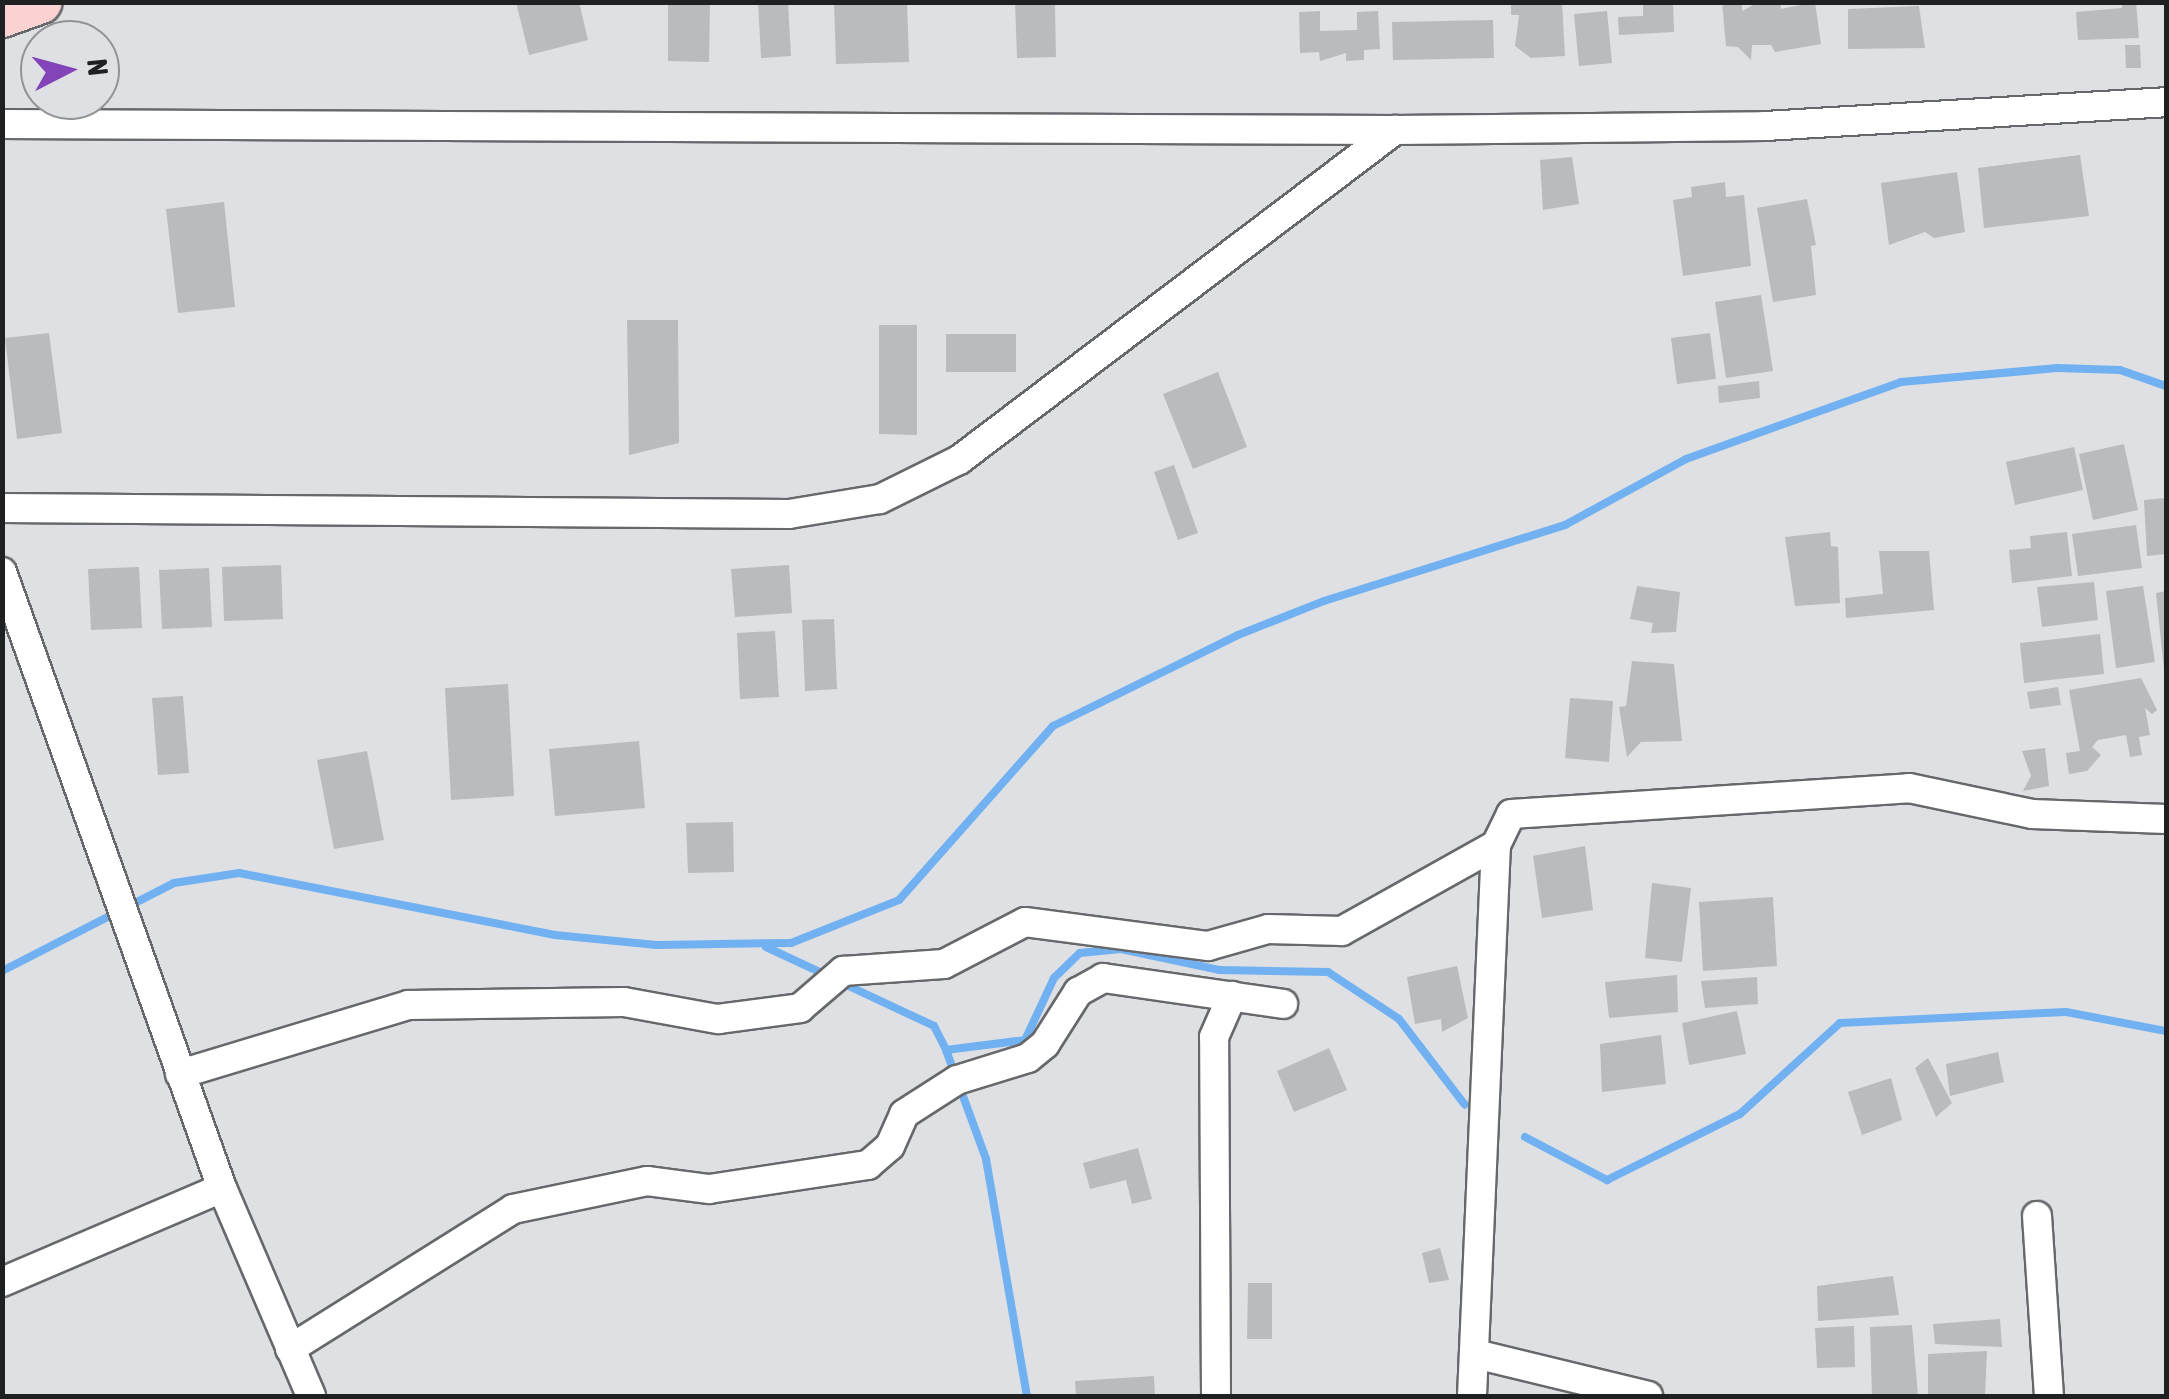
<!DOCTYPE html>
<style>
body{margin:0}
#map{position:relative;width:2169px;height:1399px;overflow:hidden;background:#dee0e3;font-family:"Asap Condensed",sans-serif}
div>[style]{position:absolute}
[style*='--x']{left:calc(var(--x)*1px);top:calc(var(--y)*1px);width:calc(var(--w)*1px);rotate:calc(var(--a)*1deg)}
.stream>*{height:8px;margin:-4px;padding:0 4px;transform-origin:4px;border-radius:4px;background:#72b1f1}
.building>*{inset:0;background:#b9bbbe}
.roads{filter:drop-shadow(2px 0 #66686b) drop-shadow(-2px 0 #66686b) drop-shadow(0 2px #66686b) drop-shadow(0 -2px #66686b)}
.street>*{height:28px;margin:-14px;padding:0 14px;transform-origin:14px;border-radius:14px;background:#fff}
.primary>*{height:42px;margin:-21px;padding:0 21px;transform-origin:21px;border-radius:21px;background:#fbd2d2}
span{translate:-50% -50%;white-space:nowrap;text-align:center;line-height:1.15;-webkit-text-stroke:8px #dee0e3;paint-order:stroke}
.frame{position:absolute;inset:0;border:5px solid #1f2021;pointer-events:none}
.north{position:absolute;left:20px;top:20px;width:100px;height:100px;box-sizing:border-box;background:#dee0e3;border:2px solid #929395;border-radius:50%;rotate:84deg;font-size:28px;font-weight:700;line-height:40px;text-align:center;color:#1f2021}
.north::after{content:'';display:block;margin:auto;width:35px;height:45px;background:#8344b9;clip-path:polygon(50% 0,100% 100%,50% 72%,0 100%)}
</style>
<div id="map">
<div class="stream">
<i style="--x:766;--y:947;--w:66;--a:25"></i>
<i style="--x:2;--y:971;--w:193;--a:-27.1"></i>
<i style="--x:174;--y:883;--w:66;--a:-8.7"></i>
<i style="--x:239;--y:873;--w:322;--a:11.1"></i>
<i style="--x:555;--y:935;--w:102;--a:5.6"></i>
<i style="--x:657;--y:945;--w:134;--a:-0.9"></i>
<i style="--x:791;--y:943;--w:116;--a:-21.7"></i>
<i style="--x:899;--y:900;--w:232;--a:-48.5"></i>
<i style="--x:1053;--y:726;--w:206;--a:-26.2"></i>
<i style="--x:1238;--y:635;--w:92;--a:-21.6"></i>
<i style="--x:1324;--y:601;--w:253;--a:-17.5"></i>
<i style="--x:1565;--y:525;--w:138;--a:-28.6"></i>
<i style="--x:1686;--y:459;--w:228;--a:-19.7"></i>
<i style="--x:1901;--y:382;--w:157;--a:-5.1"></i>
<i style="--x:2057;--y:368;--w:63;--a:1.8"></i>
<i style="--x:2120;--y:370;--w:49;--a:19.2"></i>
<i style="--x:838;--y:981;--w:106;--a:25.1"></i>
<i style="--x:934;--y:1026;--w:27;--a:63"></i>
<i style="--x:946;--y:1050;--w:116;--a:69.8"></i>
<i style="--x:986;--y:1159;--w:241;--a:80.2"></i>
<i style="--x:946;--y:1050;--w:80;--a:-7.2"></i>
<i style="--x:1025;--y:1040;--w:68;--a:-64.9"></i>
<i style="--x:1054;--y:978;--w:36;--a:-44"></i>
<i style="--x:1080;--y:953;--w:41;--a:-5.6"></i>
<i style="--x:1121;--y:949;--w:100;--a:12.1"></i>
<i style="--x:1219;--y:970;--w:109;--a:1.1"></i>
<i style="--x:1328;--y:972;--w:85;--a:33.5"></i>
<i style="--x:1399;--y:1019;--w:108;--a:52.5"></i>
<i style="--x:1525;--y:1137;--w:93;--a:27.7"></i>
<i style="--x:1607;--y:1180;--w:148;--a:-26.4"></i>
<i style="--x:1740;--y:1114;--w:135;--a:-42.3"></i>
<i style="--x:1840;--y:1023;--w:226;--a:-2.8"></i>
<i style="--x:2066;--y:1012;--w:102;--a:10.8"></i>
</div>
<div class="building">
<i style="clip-path:polygon(516px 2px,579px 2px,588px 40px,529px 55px)"></i>
<i style="clip-path:polygon(668px 2px,710px 2px,709px 62px,668px 61px)"></i>
<i style="clip-path:polygon(758px 2px,788px 2px,791px 56px,761px 58px)"></i>
<i style="clip-path:polygon(834px 2px,907px 2px,909px 62px,836px 64px)"></i>
<i style="clip-path:polygon(1015px 2px,1055px 2px,1056px 57px,1017px 58px)"></i>
<i style="clip-path:polygon(1511px 2px,1562px 2px,1565px 56px,1531px 58px,1515px 46px,1519px 15px,1511px 15px)"></i>
<i style="clip-path:polygon(1673px 2px,1674px 32px,1619px 35px,1618px 17px,1643px 16px,1643px 3px)"></i>
<i style="clip-path:polygon(1722px 2px,1742px 2px,1742px 11px,1759px 2px,1780px 2px,1781px 9px,1815px 2px,1821px 44px,1775px 52px,1771px 45px,1752px 45px,1751px 60px,1738px 47px,1726px 46px)"></i>
<i style="clip-path:polygon(2122px 2px,2136px 2px,2139px 38px,2078px 40px,2076px 12px,2122px 8px)"></i>
<i style="clip-path:polygon(1919px 6px,1925px 48px,1848px 49px,1848px 9px)"></i>
<i style="clip-path:polygon(1320px 11px,1320px 31px,1357px 30px,1357px 12px,1378px 11px,1380px 49px,1364px 50px,1364px 60px,1346px 61px,1346px 53px,1320px 61px,1319px 52px,1300px 53px,1299px 12px)"></i>
<i style="clip-path:polygon(1607px 11px,1612px 63px,1579px 66px,1574px 14px)"></i>
<i style="clip-path:polygon(1493px 20px,1494px 58px,1393px 60px,1392px 22px)"></i>
<i style="clip-path:polygon(2125px 45px,2140px 45px,2141px 68px,2126px 68px)"></i>
<i style="clip-path:polygon(2080px 155px,2089px 216px,1984px 228px,1978px 168px)"></i>
<i style="clip-path:polygon(1572px 157px,1579px 204px,1543px 210px,1540px 160px)"></i>
<i style="clip-path:polygon(1957px 172px,1965px 232px,1934px 238px,1925px 232px,1889px 245px,1881px 183px)"></i>
<i style="clip-path:polygon(1725px 182px,1726px 197px,1744px 195px,1751px 266px,1683px 276px,1673px 200px,1692px 197px,1691px 187px)"></i>
<i style="clip-path:polygon(1807px 199px,1816px 245px,1811px 246px,1816px 295px,1773px 302px,1757px 208px)"></i>
<i style="clip-path:polygon(224px 202px,235px 307px,178px 313px,166px 209px)"></i>
<i style="clip-path:polygon(1761px 295px,1773px 371px,1726px 378px,1715px 302px)"></i>
<i style="clip-path:polygon(627px 320px,678px 320px,679px 443px,629px 455px)"></i>
<i style="clip-path:polygon(879px 325px,917px 325px,917px 435px,879px 434px)"></i>
<i style="clip-path:polygon(49px 333px,62px 433px,17px 439px,5px 338px)"></i>
<i style="clip-path:polygon(1710px 333px,1716px 379px,1677px 384px,1671px 338px)"></i>
<i style="clip-path:polygon(946px 334px,1016px 334px,1016px 372px,946px 372px)"></i>
<i style="clip-path:polygon(1218px 372px,1247px 447px,1193px 469px,1163px 394px)"></i>
<i style="clip-path:polygon(1759px 381px,1760px 398px,1719px 403px,1718px 386px)"></i>
<i style="clip-path:polygon(2124px 444px,2138px 510px,2093px 520px,2079px 454px)"></i>
<i style="clip-path:polygon(2074px 447px,2083px 490px,2015px 505px,2006px 462px)"></i>
<i style="clip-path:polygon(1174px 465px,1198px 533px,1178px 540px,1154px 472px)"></i>
<i style="clip-path:polygon(2166px 498px,2166px 554px,2147px 556px,2144px 500px)"></i>
<i style="clip-path:polygon(2136px 525px,2142px 568px,2078px 576px,2072px 534px)"></i>
<i style="clip-path:polygon(1830px 532px,1831px 546px,1838px 547px,1840px 603px,1795px 606px,1785px 537px)"></i>
<i style="clip-path:polygon(2067px 532px,2072px 576px,2012px 583px,2009px 550px,2031px 548px,2030px 536px)"></i>
<i style="clip-path:polygon(1879px 551px,1929px 551px,1934px 610px,1846px 618px,1845px 598px,1883px 594px)"></i>
<i style="clip-path:polygon(281px 565px,283px 619px,224px 621px,222px 567px)"></i>
<i style="clip-path:polygon(789px 565px,792px 613px,735px 617px,731px 569px)"></i>
<i style="clip-path:polygon(139px 567px,142px 628px,91px 630px,88px 569px)"></i>
<i style="clip-path:polygon(209px 568px,212px 627px,162px 629px,159px 570px)"></i>
<i style="clip-path:polygon(2094px 582px,2098px 620px,2042px 627px,2037px 587px)"></i>
<i style="clip-path:polygon(1637px 586px,1680px 592px,1676px 632px,1651px 633px,1653px 623px,1630px 619px)"></i>
<i style="clip-path:polygon(2143px 586px,2155px 662px,2116px 668px,2106px 591px)"></i>
<i style="clip-path:polygon(2166px 591px,2166px 670px,2164px 670px,2156px 593px)"></i>
<i style="clip-path:polygon(834px 619px,837px 689px,805px 691px,802px 620px)"></i>
<i style="clip-path:polygon(775px 631px,779px 697px,740px 699px,737px 633px)"></i>
<i style="clip-path:polygon(2100px 634px,2104px 674px,2024px 683px,2020px 643px)"></i>
<i style="clip-path:polygon(1632px 661px,1674px 664px,1682px 741px,1641px 742px,1627px 757px,1619px 707px,1626px 706px)"></i>
<i style="clip-path:polygon(2141px 678px,2157px 710px,2152px 714px,2145px 708px,2150px 735px,2139px 737px,2142px 755px,2130px 757px,2126px 735px,2098px 740px,2092px 747px,2101px 755px,2087px 771px,2069px 774px,2066px 753px,2080px 751px,2069px 690px)"></i>
<i style="clip-path:polygon(508px 684px,514px 796px,451px 800px,445px 688px)"></i>
<i style="clip-path:polygon(2058px 687px,2061px 705px,2030px 709px,2027px 692px)"></i>
<i style="clip-path:polygon(183px 696px,189px 773px,158px 775px,152px 698px)"></i>
<i style="clip-path:polygon(1570px 698px,1613px 701px,1609px 762px,1565px 758px)"></i>
<i style="clip-path:polygon(639px 741px,645px 808px,555px 816px,549px 749px)"></i>
<i style="clip-path:polygon(2045px 748px,2049px 786px,2023px 791px,2031px 776px,2022px 751px)"></i>
<i style="clip-path:polygon(367px 751px,384px 840px,334px 849px,317px 760px)"></i>
<i style="clip-path:polygon(733px 822px,734px 872px,688px 873px,686px 823px)"></i>
<i style="clip-path:polygon(1585px 846px,1593px 910px,1542px 918px,1533px 856px)"></i>
<i style="clip-path:polygon(1652px 883px,1691px 888px,1682px 962px,1645px 958px)"></i>
<i style="clip-path:polygon(1773px 897px,1777px 966px,1703px 971px,1699px 902px)"></i>
<i style="clip-path:polygon(1457px 966px,1468px 1018px,1442px 1032px,1441px 1019px,1415px 1024px,1407px 977px)"></i>
<i style="clip-path:polygon(1677px 975px,1678px 1012px,1609px 1018px,1605px 982px)"></i>
<i style="clip-path:polygon(1757px 977px,1758px 1004px,1705px 1008px,1701px 981px)"></i>
<i style="clip-path:polygon(1737px 1011px,1746px 1054px,1689px 1065px,1682px 1023px)"></i>
<i style="clip-path:polygon(1661px 1035px,1666px 1084px,1602px 1092px,1600px 1044px)"></i>
<i style="clip-path:polygon(1329px 1048px,1347px 1090px,1294px 1112px,1277px 1071px)"></i>
<i style="clip-path:polygon(1998px 1052px,2004px 1082px,1950px 1096px,1946px 1064px)"></i>
<i style="clip-path:polygon(1928px 1058px,1952px 1103px,1936px 1117px,1915px 1068px)"></i>
<i style="clip-path:polygon(1891px 1078px,1902px 1120px,1862px 1135px,1848px 1092px)"></i>
<i style="clip-path:polygon(1138px 1148px,1152px 1199px,1132px 1204px,1126px 1180px,1090px 1189px,1083px 1163px)"></i>
<i style="clip-path:polygon(1440px 1248px,1449px 1280px,1429px 1283px,1422px 1253px)"></i>
<i style="clip-path:polygon(1893px 1276px,1899px 1315px,1818px 1321px,1817px 1286px)"></i>
<i style="clip-path:polygon(1248px 1283px,1272px 1283px,1272px 1339px,1247px 1339px)"></i>
<i style="clip-path:polygon(2000px 1319px,2002px 1347px,1935px 1344px,1933px 1324px)"></i>
<i style="clip-path:polygon(1912px 1325px,1918px 1396px,1872px 1396px,1870px 1327px)"></i>
<i style="clip-path:polygon(1854px 1326px,1855px 1367px,1817px 1368px,1815px 1328px)"></i>
<i style="clip-path:polygon(1987px 1351px,1985px 1396px,1928px 1396px,1928px 1354px)"></i>
<i style="clip-path:polygon(1154px 1376px,1155px 1396px,1076px 1396px,1075px 1381px)"></i>
</div>
<div class="roads">
<div class="street">
<i style="--x:2;--y:124;--w:1393;--a:0.25"></i>
<i style="--x:1395;--y:130;--w:370;--a:-0.6"></i>
<i style="--x:1765;--y:126;--w:402;--a:-3.4"></i>
<i style="--x:2;--y:508;--w:787;--a:0.44"></i>
<i style="--x:789;--y:514;--w:92;--a:-9.4"></i>
<i style="--x:880;--y:499;--w:88;--a:-26.3"></i>
<i style="--x:959;--y:460;--w:547;--a:-37.12"></i>
<i style="--x:2;--y:572;--w:654;--a:70.35"></i>
<i style="--x:222;--y:1188;--w:226;--a:66.8"></i>
<i style="--x:180;--y:1074;--w:238;--a:-16.8"></i>
<i style="--x:408;--y:1005;--w:216;--a:-0.8"></i>
<i style="--x:624;--y:1002;--w:96;--a:10.3"></i>
<i style="--x:718;--y:1019;--w:83;--a:-7.6"></i>
<i style="--x:800;--y:1008;--w:57;--a:-40.7"></i>
<i style="--x:843;--y:971;--w:101;--a:-4"></i>
<i style="--x:944;--y:964;--w:91;--a:-27.4"></i>
<i style="--x:1025;--y:922;--w:185;--a:7.5"></i>
<i style="--x:1208;--y:946;--w:62;--a:-15.8"></i>
<i style="--x:1268;--y:929;--w:74;--a:1.5"></i>
<i style="--x:1342;--y:931;--w:176;--a:-29.2"></i>
<i style="--x:2037;--y:1216;--w:180;--a:86.2"></i>
<i style="--x:2;--y:1282;--w:239;--a:-23.1"></i>
<i style="--x:290;--y:1349;--w:263;--a:-32.1"></i>
<i style="--x:513;--y:1209;--w:137;--a:-11.8"></i>
<i style="--x:647;--y:1181;--w:63;--a:7.4"></i>
<i style="--x:709;--y:1189;--w:161;--a:-8.6"></i>
<i style="--x:868;--y:1165;--w:29;--a:-41"></i>
<i style="--x:890;--y:1146;--w:35;--a:-66"></i>
<i style="--x:904;--y:1114;--w:63;--a:-32.7"></i>
<i style="--x:957;--y:1080;--w:74;--a:-17.2"></i>
<i style="--x:1028;--y:1058;--w:22;--a:-39"></i>
<i style="--x:1045;--y:1044;--w:62;--a:-57.6"></i>
<i style="--x:1078;--y:992;--w:29;--a:-29"></i>
<i style="--x:1103;--y:978;--w:182;--a:8.2"></i>
<i style="--x:1475;--y:1354;--w:178;--a:13.6"></i>
<i style="--x:1216;--y:1396;--w:359;--a:-90.3"></i>
<i style="--x:1214;--y:1037;--w:45;--a:-66.3"></i>
<i style="--x:1472;--y:1396;--w:552;--a:-87.51"></i>
<i style="--x:1496;--y:845;--w:34;--a:-64"></i>
<i style="--x:1511;--y:814;--w:399;--a:-3.7"></i>
<i style="--x:1909;--y:788;--w:126;--a:11.9"></i>
<i style="--x:2032;--y:814;--w:134;--a:2.1"></i>
</div>
<div class="primary">
<i style="--x:2;--y:16;--w:41;--a:-19.7"></i>
</div>
</div>
<div class="frame"></div>
<div class="north">N</div>
</div>
